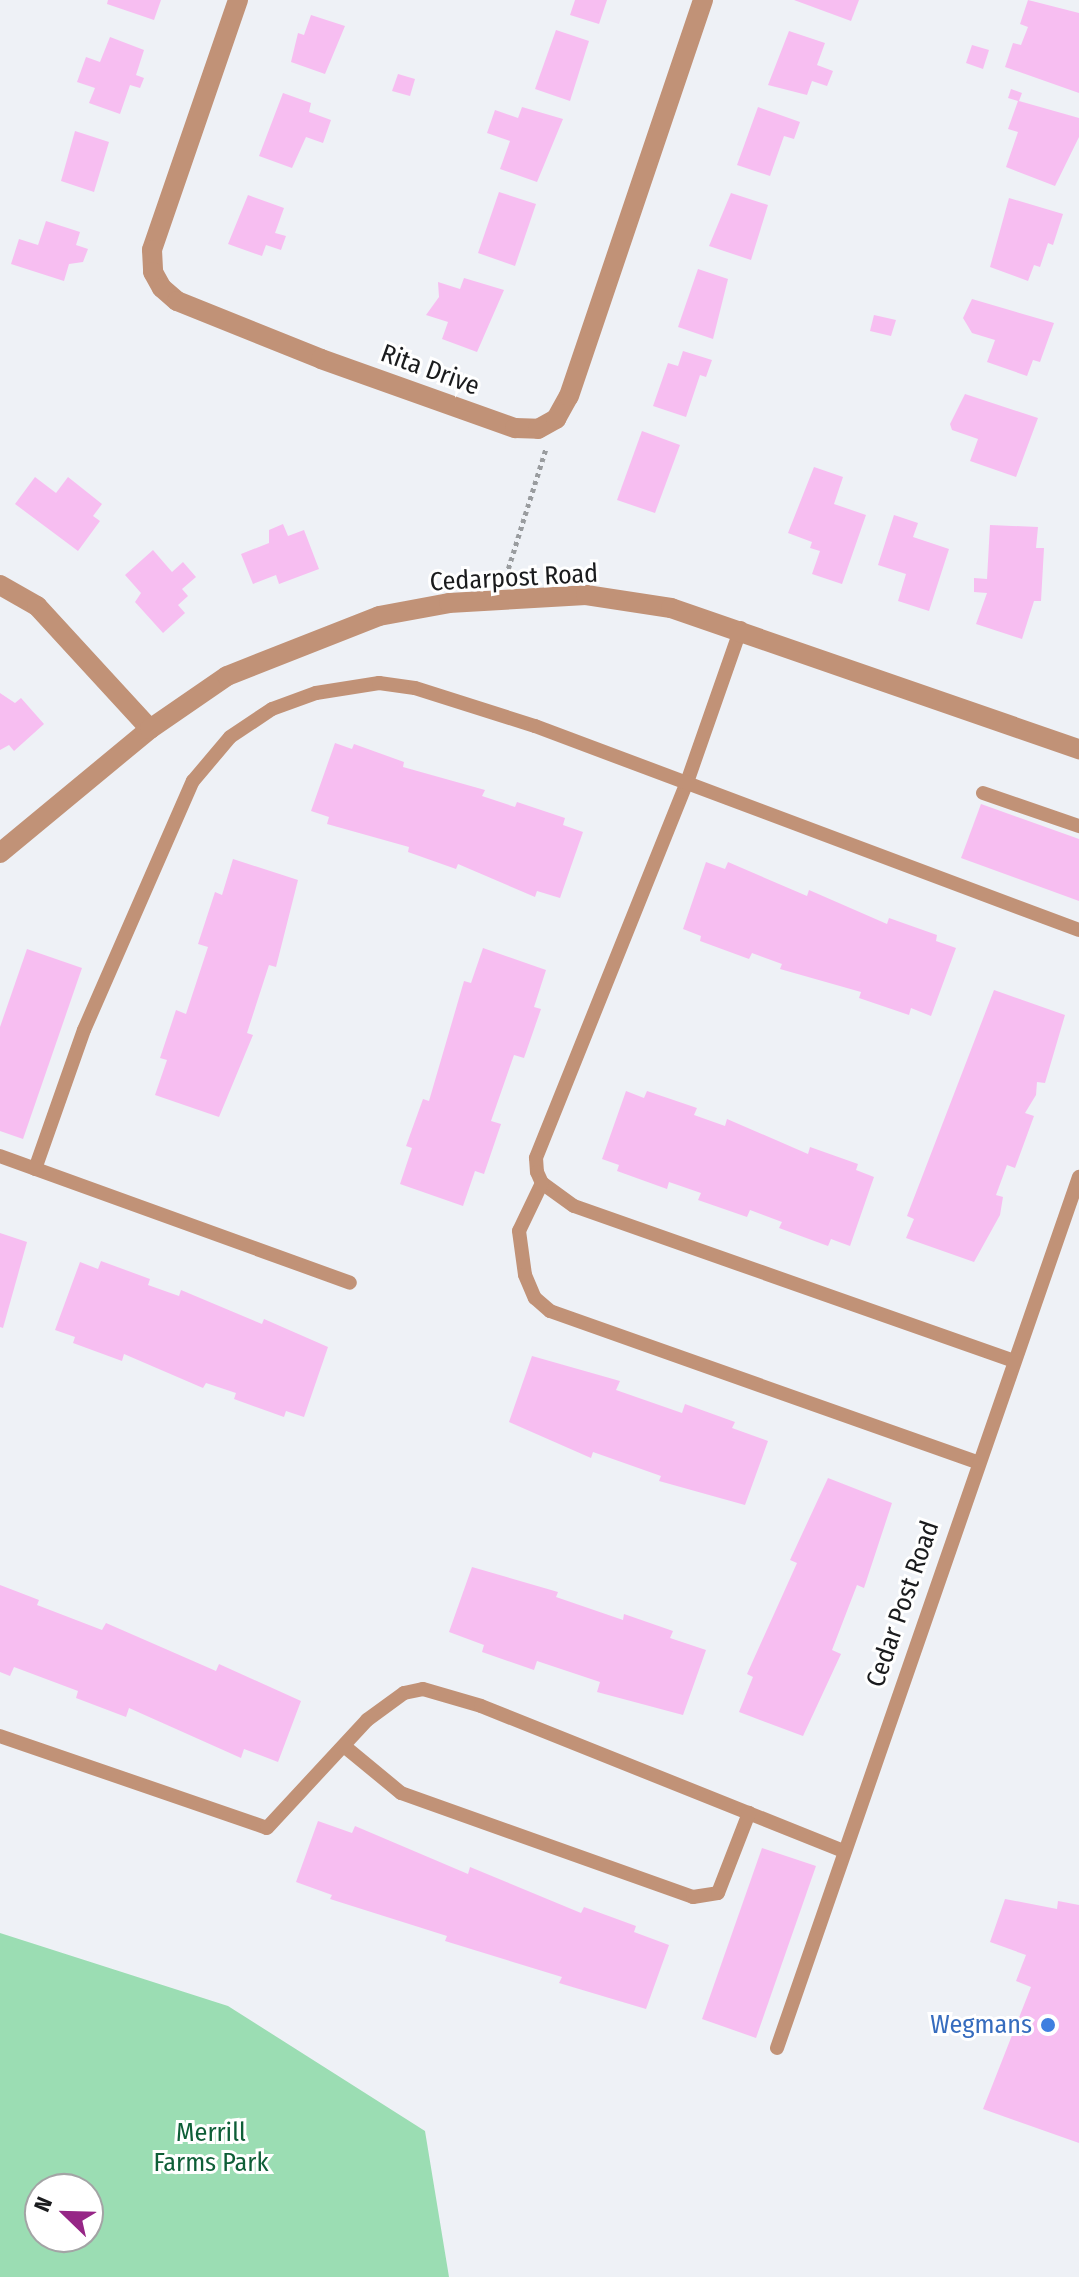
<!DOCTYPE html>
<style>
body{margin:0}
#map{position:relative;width:1079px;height:2277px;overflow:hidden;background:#eef1f6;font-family:"Fira Sans Condensed",sans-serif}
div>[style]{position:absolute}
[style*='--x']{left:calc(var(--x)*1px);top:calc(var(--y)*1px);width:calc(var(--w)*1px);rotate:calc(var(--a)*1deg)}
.green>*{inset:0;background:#9bddb3}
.building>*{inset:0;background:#f7bef1}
.path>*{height:5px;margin-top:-2.5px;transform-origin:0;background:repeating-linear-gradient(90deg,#999c9f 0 4px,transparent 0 8px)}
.lane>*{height:14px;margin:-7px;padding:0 7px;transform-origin:7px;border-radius:7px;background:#c19277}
.street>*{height:20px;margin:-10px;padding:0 10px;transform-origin:10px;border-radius:10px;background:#c19277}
.dots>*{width:22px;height:22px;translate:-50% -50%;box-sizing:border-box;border:4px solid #fff;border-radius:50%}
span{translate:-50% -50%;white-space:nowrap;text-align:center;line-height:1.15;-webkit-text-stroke:6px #fff;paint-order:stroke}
.street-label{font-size:26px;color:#1a1b1d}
.shop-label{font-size:26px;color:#366cbe}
.right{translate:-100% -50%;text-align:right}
.park-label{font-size:26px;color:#0e5e37}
.north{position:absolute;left:24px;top:2173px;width:80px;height:80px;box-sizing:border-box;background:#fff;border:2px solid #a3a4a5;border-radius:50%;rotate:293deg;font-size:22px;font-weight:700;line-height:32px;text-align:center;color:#1a1b1d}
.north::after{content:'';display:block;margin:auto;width:28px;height:36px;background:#962686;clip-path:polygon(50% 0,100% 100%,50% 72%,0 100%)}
</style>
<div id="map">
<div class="green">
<i style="clip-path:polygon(evenodd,0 1933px,228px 2006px,425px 2131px,449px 2277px,0 2277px,0 1933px,88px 2189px,88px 2237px,40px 2237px,40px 2189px,88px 2189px)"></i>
</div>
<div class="building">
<i style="clip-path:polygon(108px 0,161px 0,154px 20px,107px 4px)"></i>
<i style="clip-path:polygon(575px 0,607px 0,599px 24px,570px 15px)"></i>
<i style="clip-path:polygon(794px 0,859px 0,851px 21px)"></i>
<i style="clip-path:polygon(1028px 0,1079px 13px,1079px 93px,1005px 67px,1013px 43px,1021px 45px,1028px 27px,1020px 24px)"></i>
<i style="clip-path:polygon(311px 15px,345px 26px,325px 74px,291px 62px,298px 33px,304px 35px)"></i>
<i style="clip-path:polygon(556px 30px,589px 41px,570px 101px,535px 89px)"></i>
<i style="clip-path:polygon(789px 31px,825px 43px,817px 65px,833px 71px,827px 86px,812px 81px,807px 95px,768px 85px)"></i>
<i style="clip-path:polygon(110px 37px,144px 50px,136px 75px,144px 78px,140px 88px,130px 85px,120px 114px,89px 103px,95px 88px,77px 82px,86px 57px,100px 62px)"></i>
<i style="clip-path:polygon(972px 45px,989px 50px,983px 69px,966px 63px)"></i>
<i style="clip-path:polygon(398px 74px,415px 79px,410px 96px,392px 91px)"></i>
<i style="clip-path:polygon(1011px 89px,1022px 93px,1019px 101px,1079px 118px,1079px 137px,1055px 186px,1006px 167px,1018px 132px,1008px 129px,1018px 101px,1008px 98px)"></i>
<i style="clip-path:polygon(283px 93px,311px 103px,309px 112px,331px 120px,323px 143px,306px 137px,292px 168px,259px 156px)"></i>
<i style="clip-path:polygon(522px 107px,563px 119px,537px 182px,500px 169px,510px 141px,487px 133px,495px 110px,518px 118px)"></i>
<i style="clip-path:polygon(758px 107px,800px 122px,794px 139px,784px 136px,770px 176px,737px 165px)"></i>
<i style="clip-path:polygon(75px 131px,109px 142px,94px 192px,61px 181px)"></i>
<i style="clip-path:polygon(499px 192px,536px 204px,515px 266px,478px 253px)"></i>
<i style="clip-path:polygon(731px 193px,768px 205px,751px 260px,709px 246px)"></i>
<i style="clip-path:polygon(248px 195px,284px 208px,275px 233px,286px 236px,281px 250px,266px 245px,262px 256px,228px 244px)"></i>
<i style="clip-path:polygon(1009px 198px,1063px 214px,1053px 245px,1048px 243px,1040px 267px,1034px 265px,1028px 281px,990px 267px)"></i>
<i style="clip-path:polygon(46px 221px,80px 232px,76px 245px,88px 249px,83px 262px,69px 264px,64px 281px,11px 264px,19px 239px,38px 245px)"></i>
<i style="clip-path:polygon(698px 269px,728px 279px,713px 339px,678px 327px)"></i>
<i style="clip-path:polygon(464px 278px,504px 290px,477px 352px,442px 339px,448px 322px,426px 315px,439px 297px,438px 282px,460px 289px)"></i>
<i style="clip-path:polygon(972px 299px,1054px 323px,1040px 362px,1033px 360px,1027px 376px,987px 362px,995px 340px,972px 333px,963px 318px)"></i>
<i style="clip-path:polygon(874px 315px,896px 320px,891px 336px,870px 331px)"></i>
<i style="clip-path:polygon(683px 351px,712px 360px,706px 377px,700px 375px,686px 417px,653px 406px,668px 363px,678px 366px)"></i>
<i style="clip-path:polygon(965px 394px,1038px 418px,1016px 477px,970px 461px,978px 439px,952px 430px,950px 424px)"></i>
<i style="clip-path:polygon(642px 431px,680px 445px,655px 513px,617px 500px)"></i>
<i style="clip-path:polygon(814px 467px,843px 477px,834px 504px,866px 515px,842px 584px,812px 574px,820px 551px,810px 548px,812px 542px,788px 533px)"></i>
<i style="clip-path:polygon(35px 477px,56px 493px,68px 477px,102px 504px,93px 516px,100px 521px,78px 551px,15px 504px)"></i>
<i style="clip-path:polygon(894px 515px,918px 523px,913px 537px,949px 549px,929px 611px,898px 601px,906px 574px,878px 565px)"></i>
<i style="clip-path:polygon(283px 524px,288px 536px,304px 530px,319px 569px,279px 584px,276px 575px,253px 584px,241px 554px,269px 543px,269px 530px)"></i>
<i style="clip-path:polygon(990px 525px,1038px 527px,1036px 548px,1044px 548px,1041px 601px,1034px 601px,1022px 639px,976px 624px,987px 593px,974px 592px,974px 578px,987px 579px)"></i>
<i style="clip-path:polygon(153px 550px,172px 572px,183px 562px,196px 577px,182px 589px,188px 596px,178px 605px,185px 613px,163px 633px,135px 602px,141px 593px,125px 575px)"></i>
<i style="clip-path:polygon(0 693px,15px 703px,21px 698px,44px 724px,14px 751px,9px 745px,0 750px)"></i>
<i style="clip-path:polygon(335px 743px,352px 749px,354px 744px,404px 762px,403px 767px,485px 790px,482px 796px,515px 807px,517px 802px,565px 818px,563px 825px,583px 832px,560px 898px,537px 891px,535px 897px,458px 864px,456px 869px,408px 852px,409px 847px,327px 824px,329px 817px,311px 811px)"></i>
<i style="clip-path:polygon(981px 804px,1079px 839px,1079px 901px,961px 858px)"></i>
<i style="clip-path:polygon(233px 859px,298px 880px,276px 967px,269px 965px,247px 1033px,253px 1035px,219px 1117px,155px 1095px,167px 1060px,160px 1058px,176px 1010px,186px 1014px,208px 947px,198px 944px,215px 892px,222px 895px)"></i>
<i style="clip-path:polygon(706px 862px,725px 869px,728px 862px,807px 896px,809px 890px,887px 924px,889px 918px,937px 935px,936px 941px,956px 948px,931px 1016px,911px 1008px,909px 1015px,859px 998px,861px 992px,780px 969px,782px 964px,752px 953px,749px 959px,700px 941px,701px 936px,683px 929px)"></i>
<i style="clip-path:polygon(483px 948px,546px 970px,534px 1007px,541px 1009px,524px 1058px,514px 1055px,491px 1121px,501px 1124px,484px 1174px,475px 1171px,463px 1206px,400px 1184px,412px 1148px,406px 1146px,423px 1099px,429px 1101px,464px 981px,471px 983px)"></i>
<i style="clip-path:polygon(27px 949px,82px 968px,23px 1139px,0 1131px,0 1027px)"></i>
<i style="clip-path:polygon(994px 990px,1065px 1015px,1045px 1083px,1037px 1082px,1036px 1095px,1025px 1113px,1034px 1116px,1015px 1168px,1007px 1165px,996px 1195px,1003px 1197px,1000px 1215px,974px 1262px,906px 1238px,914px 1219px,907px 1216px)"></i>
<i style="clip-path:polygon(626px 1091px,644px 1098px,647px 1091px,697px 1108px,694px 1115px,725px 1126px,727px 1119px,808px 1154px,810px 1147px,858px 1164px,856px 1170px,874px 1177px,850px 1246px,831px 1239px,828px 1246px,779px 1228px,782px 1222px,750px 1210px,747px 1217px,698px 1200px,701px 1193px,669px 1182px,667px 1189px,617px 1171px,619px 1165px,602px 1159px)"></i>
<i style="clip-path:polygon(0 1233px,27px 1242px,3px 1328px,0 1327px)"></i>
<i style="clip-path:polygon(101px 1261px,150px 1279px,148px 1285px,179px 1296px,181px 1290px,262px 1324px,264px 1319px,328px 1347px,304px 1417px,286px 1411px,284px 1417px,234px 1399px,236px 1393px,206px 1383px,203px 1388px,124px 1354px,122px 1361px,73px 1343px,75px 1337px,55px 1330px,80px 1262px,98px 1269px)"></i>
<i style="clip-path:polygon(532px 1356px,620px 1381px,616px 1390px,682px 1413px,685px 1404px,735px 1422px,732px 1428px,768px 1441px,745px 1505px,659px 1481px,661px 1476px,593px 1452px,591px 1458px,509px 1422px)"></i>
<i style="clip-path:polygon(828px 1478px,892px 1503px,864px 1588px,857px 1585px,832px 1650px,841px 1654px,803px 1736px,739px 1712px,753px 1677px,747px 1674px,797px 1563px,790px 1560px)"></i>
<i style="clip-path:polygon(472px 1567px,558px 1592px,556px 1597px,623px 1620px,624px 1614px,673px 1631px,670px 1638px,706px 1650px,683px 1715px,597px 1692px,600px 1682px,537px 1661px,534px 1670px,482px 1652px,484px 1645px,449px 1632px)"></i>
<i style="clip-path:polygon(0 1585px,39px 1600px,37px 1605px,102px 1630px,106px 1623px,216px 1671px,219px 1664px,301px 1701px,278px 1762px,244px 1749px,241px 1758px,129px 1708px,126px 1717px,76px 1698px,78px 1691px,14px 1667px,10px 1676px,0 1672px)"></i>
<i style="clip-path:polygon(318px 1821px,352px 1833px,355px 1826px,468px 1874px,470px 1867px,581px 1913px,584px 1907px,636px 1926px,634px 1932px,669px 1945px,646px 2009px,559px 1983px,562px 1977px,445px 1941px,447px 1936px,330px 1899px,332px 1895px,296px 1882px)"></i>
<i style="clip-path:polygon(762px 1848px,816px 1866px,756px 2038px,702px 2019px)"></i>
<i style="clip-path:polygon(1005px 1899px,1057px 1909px,1058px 1901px,1079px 1905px,1079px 2143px,983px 2109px,1031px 1987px,1016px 1981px,1026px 1955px,990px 1942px)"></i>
</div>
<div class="path">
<i style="--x:506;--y:576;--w:134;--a:-72.6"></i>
</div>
<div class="lane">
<i style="--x:741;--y:628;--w:163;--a:109.3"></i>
<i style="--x:687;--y:782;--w:405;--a:111.9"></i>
<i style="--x:536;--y:1158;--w:14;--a:86"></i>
<i style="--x:537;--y:1172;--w:12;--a:66"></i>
<i style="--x:542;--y:1183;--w:39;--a:36"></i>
<i style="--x:574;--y:1206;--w:464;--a:19.4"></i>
<i style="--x:983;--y:793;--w:102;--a:19"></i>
<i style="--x:0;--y:1156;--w:372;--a:19.9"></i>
<i style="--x:35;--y:1169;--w:147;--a:-70.6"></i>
<i style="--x:84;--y:1030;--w:272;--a:-66.4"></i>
<i style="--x:193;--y:781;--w:57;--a:-49.9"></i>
<i style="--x:230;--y:737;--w:50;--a:-33.7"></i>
<i style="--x:272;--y:709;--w:47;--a:-20"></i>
<i style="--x:316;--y:693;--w:64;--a:-9"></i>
<i style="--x:379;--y:683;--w:36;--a:8"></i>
<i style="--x:415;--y:688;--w:126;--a:17.6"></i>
<i style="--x:535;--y:726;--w:581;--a:20.56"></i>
<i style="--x:542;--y:1183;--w:53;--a:115.6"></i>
<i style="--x:519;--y:1231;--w:44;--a:82.2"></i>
<i style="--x:525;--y:1275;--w:25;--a:67"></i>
<i style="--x:535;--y:1298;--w:20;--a:41"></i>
<i style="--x:550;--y:1311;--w:453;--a:19.5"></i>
<i style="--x:0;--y:1736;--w:282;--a:19"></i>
<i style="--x:267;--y:1828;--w:147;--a:-47.2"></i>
<i style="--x:367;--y:1720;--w:46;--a:-36.1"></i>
<i style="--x:404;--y:1693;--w:19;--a:-12"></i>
<i style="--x:423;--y:1689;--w:60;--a:16.3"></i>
<i style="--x:481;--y:1706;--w:391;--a:21.8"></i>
<i style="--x:344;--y:1746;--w:74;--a:39.5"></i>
<i style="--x:401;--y:1793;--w:310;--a:19.6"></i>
<i style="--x:693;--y:1897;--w:25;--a:-9"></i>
<i style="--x:718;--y:1893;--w:86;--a:-68.8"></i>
<i style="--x:777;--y:2048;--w:922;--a:-70.88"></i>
</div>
<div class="street">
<i style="--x:238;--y:0;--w:264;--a:109"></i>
<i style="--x:152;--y:250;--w:22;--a:87"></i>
<i style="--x:153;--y:272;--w:18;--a:61"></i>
<i style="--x:162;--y:288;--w:20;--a:41"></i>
<i style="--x:177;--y:301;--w:155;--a:21.9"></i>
<i style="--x:321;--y:359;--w:206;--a:19.6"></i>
<i style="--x:515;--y:428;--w:23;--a:2"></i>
<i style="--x:538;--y:429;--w:21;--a:-29"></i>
<i style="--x:556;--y:419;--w:26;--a:-61"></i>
<i style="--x:569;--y:396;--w:418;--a:-71.3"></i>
<i style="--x:0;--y:585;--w:43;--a:29.6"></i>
<i style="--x:37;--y:606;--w:167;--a:47.4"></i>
<i style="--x:0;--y:853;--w:195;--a:-39.6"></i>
<i style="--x:150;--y:729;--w:93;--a:-34.5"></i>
<i style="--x:227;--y:676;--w:163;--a:-21.5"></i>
<i style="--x:379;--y:616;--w:71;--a:-10.5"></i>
<i style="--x:449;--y:603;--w:137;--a:-3.3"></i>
<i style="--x:586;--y:595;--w:86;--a:8.7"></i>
<i style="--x:671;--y:608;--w:432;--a:19.1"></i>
</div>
<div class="dots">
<i style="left:1048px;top:2025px;background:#3f7fe0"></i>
</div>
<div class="street-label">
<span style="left:430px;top:370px;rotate:20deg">Rita Drive</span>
<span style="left:514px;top:578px;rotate:-3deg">Cedarpost Road</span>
<span style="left:903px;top:1604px;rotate:-71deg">Cedar Post Road</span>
</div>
<div class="shop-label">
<span class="right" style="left:1032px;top:2025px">Wegmans</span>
</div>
<div class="park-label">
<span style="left:211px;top:2148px">Merrill<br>Farms Park</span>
</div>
<div class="north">N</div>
</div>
